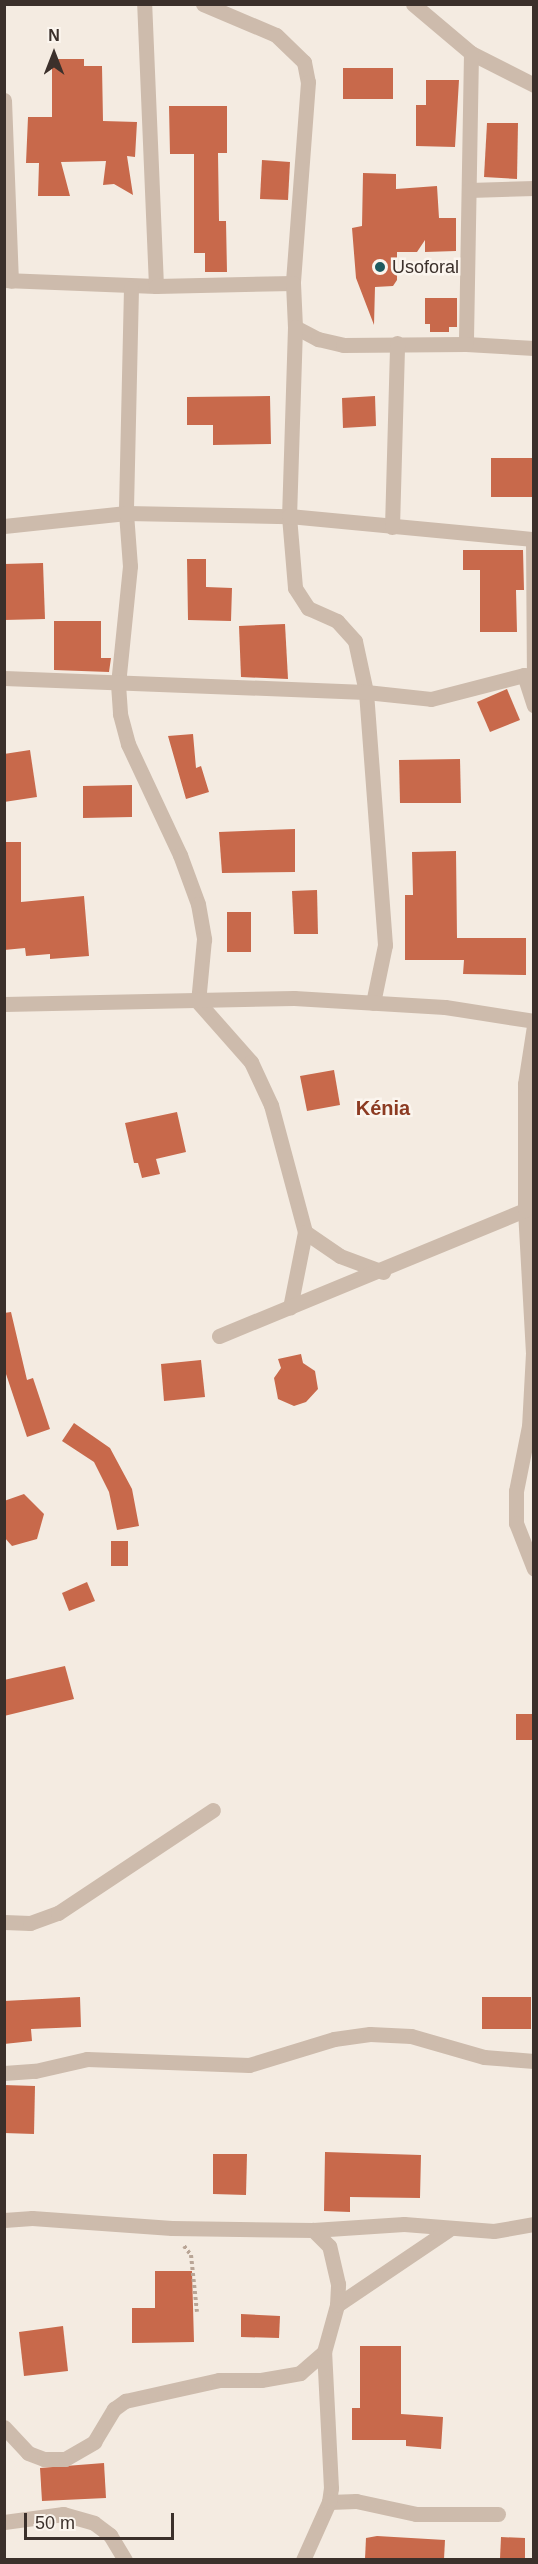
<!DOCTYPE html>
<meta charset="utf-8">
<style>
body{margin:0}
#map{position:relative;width:538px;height:2564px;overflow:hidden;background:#f4ebe1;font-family:Arial,sans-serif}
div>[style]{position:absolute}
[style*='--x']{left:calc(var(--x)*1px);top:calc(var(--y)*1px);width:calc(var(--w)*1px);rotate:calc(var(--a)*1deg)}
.building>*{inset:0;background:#c8694b}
.path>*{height:4px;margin-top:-2px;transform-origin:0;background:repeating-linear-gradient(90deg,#b9a596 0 3px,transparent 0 6px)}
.street>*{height:15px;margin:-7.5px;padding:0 7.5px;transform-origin:7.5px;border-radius:7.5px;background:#cdbbac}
.dots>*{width:16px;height:16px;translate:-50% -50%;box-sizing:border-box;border:3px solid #fbf5ee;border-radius:50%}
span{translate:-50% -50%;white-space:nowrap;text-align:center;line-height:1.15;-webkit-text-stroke:5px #fbf5ee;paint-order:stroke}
.poi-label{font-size:18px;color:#3b302b}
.left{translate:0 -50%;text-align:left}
.neighbourhood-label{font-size:20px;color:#8c3b22;font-weight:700}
.frame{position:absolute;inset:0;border:6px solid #3b302b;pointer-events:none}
.north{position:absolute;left:24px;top:24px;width:60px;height:60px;-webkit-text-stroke:4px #fbf5ee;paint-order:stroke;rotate:0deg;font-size:16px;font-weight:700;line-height:24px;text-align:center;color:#3b302b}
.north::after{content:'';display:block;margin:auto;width:21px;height:27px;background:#3b302b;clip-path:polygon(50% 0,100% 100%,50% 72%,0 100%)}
.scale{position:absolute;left:24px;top:2513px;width:150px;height:27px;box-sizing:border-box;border:3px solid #3b302b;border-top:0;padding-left:8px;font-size:18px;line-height:21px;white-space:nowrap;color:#3b302b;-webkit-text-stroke:4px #fbf5ee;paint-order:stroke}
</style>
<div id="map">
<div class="building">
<i style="clip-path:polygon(52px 59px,84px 59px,84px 66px,102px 66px,103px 121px,137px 122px,135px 157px,127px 156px,133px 195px,114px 184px,103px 185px,106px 161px,61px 162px,70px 196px,38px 196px,39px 163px,26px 163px,28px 117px,52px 117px)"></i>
<i style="clip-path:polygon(343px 68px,393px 68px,393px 99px,343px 99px)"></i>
<i style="clip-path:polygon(426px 80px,459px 80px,455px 147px,416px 146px,416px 105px,426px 105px)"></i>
<i style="clip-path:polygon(169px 106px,227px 106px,227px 153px,218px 153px,219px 221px,226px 221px,227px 272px,205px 272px,205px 253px,194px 253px,194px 154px,170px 154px)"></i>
<i style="clip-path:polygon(487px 123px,518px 123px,517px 179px,484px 177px)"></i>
<i style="clip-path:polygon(262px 160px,290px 162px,288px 200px,260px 199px)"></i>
<i style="clip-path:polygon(363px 173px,396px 174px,396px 189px,437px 186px,439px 218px,456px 218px,456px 251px,425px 252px,425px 240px,417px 252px,397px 252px,397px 280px,393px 286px,375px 287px,374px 325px,356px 278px,352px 228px,362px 226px)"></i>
<i style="clip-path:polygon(425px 298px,457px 298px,457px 327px,449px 327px,449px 332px,430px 332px,430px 324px,425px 324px)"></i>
<i style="clip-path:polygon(270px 396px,271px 444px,213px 445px,213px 425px,187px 425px,187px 397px)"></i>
<i style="clip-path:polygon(375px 396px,376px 426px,343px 428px,342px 398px)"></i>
<i style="clip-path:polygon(491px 458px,534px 458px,534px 497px,491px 497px)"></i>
<i style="clip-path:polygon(463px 550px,523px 550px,524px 590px,516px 590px,517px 632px,480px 632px,480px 570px,463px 570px)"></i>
<i style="clip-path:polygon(187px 559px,206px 559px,206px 587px,232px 588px,231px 621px,188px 620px)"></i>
<i style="clip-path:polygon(43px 563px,45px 619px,4px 620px,4px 564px)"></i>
<i style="clip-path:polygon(54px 621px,101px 621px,101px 658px,111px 658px,109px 672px,54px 670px)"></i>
<i style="clip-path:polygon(285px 624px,288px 679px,241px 677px,239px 626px)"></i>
<i style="clip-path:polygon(507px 689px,520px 720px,490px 732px,477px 702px)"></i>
<i style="clip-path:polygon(193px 734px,196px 768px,201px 766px,209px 792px,186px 799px,168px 736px)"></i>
<i style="clip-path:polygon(30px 750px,37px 797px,4px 802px,4px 754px)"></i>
<i style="clip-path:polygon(460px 759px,461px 803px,400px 803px,399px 760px)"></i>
<i style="clip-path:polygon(132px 785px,132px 817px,83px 818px,83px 786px)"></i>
<i style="clip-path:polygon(295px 829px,295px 872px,222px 873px,219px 832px)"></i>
<i style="clip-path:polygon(4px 842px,21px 842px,21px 902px,84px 896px,89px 956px,50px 959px,50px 954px,26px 956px,25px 948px,4px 950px)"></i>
<i style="clip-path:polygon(456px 851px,457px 938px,526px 938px,526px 975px,463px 974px,464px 960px,405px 960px,405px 895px,413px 895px,412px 852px)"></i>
<i style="clip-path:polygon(317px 890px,318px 934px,294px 934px,292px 891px)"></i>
<i style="clip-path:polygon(227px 912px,251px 912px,251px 952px,227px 952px)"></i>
<i style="clip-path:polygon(334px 1070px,340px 1105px,307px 1111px,300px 1076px)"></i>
<i style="clip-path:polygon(177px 1112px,186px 1152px,156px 1159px,160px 1174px,142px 1178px,138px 1163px,134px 1163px,125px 1123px)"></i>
<i style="clip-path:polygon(11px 1312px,27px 1380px,33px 1378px,50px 1429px,27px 1437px,4px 1368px,4px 1313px)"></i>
<i style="clip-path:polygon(301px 1354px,303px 1363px,315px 1371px,318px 1389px,306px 1402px,294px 1406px,278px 1399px,274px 1378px,281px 1368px,278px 1359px)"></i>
<i style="clip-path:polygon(201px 1360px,205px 1397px,164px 1401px,161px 1364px)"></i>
<i style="clip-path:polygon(74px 1423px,110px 1448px,132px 1489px,139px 1526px,117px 1530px,109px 1492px,94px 1462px,62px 1441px)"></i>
<i style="clip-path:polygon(24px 1494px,44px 1514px,37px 1539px,12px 1546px,4px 1537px,4px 1501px)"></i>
<i style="clip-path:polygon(111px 1541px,128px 1541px,128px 1566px,111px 1566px)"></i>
<i style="clip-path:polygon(87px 1582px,95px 1601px,69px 1611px,62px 1593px)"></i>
<i style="clip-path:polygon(65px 1666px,74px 1699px,4px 1716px,4px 1680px)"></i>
<i style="clip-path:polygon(516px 1714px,534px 1714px,534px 1740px,516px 1740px)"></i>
<i style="clip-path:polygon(80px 1997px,81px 2027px,31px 2029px,32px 2041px,4px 2044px,4px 2001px)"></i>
<i style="clip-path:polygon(482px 1997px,531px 1997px,531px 2029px,482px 2029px)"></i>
<i style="clip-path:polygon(4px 2085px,35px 2086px,34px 2134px,4px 2133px)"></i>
<i style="clip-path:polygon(325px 2152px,421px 2155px,420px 2198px,350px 2197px,350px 2212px,324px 2211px)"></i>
<i style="clip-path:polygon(213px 2154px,247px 2154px,246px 2195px,213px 2194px)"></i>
<i style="clip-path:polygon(155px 2271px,192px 2271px,194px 2342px,132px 2343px,132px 2308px,155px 2308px)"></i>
<i style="clip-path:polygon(241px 2314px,280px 2316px,279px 2338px,241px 2337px)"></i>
<i style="clip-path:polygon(63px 2326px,68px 2371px,24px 2376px,19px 2332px)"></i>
<i style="clip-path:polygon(360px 2346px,401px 2346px,401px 2414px,443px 2417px,441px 2449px,406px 2446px,406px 2440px,352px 2440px,352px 2408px,360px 2408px)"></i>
<i style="clip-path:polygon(104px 2463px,106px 2498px,42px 2501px,40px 2468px)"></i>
<i style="clip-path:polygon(377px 2536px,445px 2540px,444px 2559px,365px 2559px,366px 2538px)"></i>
<i style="clip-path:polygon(501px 2537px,525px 2538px,525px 2559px,500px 2559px)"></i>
</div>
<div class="path">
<i style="--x:184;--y:2246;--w:11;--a:52"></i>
<i style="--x:191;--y:2255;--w:57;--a:84"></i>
</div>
<div class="street">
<i style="--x:203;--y:4;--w:79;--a:23"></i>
<i style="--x:276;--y:35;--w:39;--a:44"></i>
<i style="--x:304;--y:62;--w:20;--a:79"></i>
<i style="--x:308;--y:82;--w:202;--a:94.3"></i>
<i style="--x:413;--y:4;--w:76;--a:40.2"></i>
<i style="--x:471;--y:53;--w:71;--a:26.9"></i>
<i style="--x:471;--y:53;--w:291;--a:91"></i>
<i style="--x:466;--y:344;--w:68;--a:3.4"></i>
<i style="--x:4;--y:100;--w:181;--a:87.8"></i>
<i style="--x:469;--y:190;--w:65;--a:-1.8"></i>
<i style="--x:4;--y:280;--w:152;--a:2.3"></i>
<i style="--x:156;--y:286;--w:282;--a:-92.4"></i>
<i style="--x:156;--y:286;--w:137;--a:-1.3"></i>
<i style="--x:293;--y:283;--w:44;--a:87.4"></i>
<i style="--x:295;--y:327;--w:26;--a:28"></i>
<i style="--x:318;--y:339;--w:26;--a:13"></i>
<i style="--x:343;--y:345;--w:123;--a:-0.5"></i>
<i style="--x:131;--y:288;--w:225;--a:91.3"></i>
<i style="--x:126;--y:513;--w:53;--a:85.7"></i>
<i style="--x:130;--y:566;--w:119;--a:95.8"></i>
<i style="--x:118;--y:684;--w:30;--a:86"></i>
<i style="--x:120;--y:714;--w:31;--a:75"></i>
<i style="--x:128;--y:744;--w:123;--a:64.9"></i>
<i style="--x:180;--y:855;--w:52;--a:69.8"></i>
<i style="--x:198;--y:904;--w:36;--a:80"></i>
<i style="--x:204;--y:939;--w:63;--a:95.4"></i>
<i style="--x:198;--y:1002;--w:80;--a:48.5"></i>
<i style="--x:251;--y:1062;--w:47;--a:65.1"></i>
<i style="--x:271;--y:1105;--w:131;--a:75"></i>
<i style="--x:305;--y:1232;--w:77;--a:101.2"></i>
<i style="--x:295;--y:327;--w:189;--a:91.8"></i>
<i style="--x:289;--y:516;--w:72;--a:85.2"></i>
<i style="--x:295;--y:588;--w:24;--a:57"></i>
<i style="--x:308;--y:608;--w:32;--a:24"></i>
<i style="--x:337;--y:621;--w:27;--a:48"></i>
<i style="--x:355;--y:641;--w:52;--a:77.8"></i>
<i style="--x:366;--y:692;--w:254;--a:85.7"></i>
<i style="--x:385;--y:945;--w:59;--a:101.7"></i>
<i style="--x:4;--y:526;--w:123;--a:-6.1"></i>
<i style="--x:126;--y:513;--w:163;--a:1.1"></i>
<i style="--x:289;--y:516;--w:246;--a:5.4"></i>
<i style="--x:392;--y:527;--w:184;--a:-88.4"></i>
<i style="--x:533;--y:539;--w:135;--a:89.6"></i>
<i style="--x:4;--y:678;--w:362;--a:2.2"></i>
<i style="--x:366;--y:692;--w:65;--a:6.1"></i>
<i style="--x:431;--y:699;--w:96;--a:-14.5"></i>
<i style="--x:524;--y:675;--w:32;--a:72"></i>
<i style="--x:4;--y:1004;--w:290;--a:-1.2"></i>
<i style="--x:294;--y:998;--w:151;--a:3.4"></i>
<i style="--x:445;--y:1007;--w:90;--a:8.9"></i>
<i style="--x:525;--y:1210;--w:143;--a:86.8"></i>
<i style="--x:533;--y:1353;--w:73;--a:93.1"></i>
<i style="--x:529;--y:1426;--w:66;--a:101.3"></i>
<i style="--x:516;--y:1491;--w:32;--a:90"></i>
<i style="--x:516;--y:1523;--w:49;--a:68.6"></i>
<i style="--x:305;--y:1232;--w:42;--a:34.4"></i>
<i style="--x:340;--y:1256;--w:46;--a:20.4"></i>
<i style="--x:219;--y:1336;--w:331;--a:-22.4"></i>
<i style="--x:525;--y:1210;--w:126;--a:-90"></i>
<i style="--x:525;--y:1084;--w:59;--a:-81.2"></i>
<i style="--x:4;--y:1922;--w:26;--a:2"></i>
<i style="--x:30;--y:1923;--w:30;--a:-20"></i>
<i style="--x:58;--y:1913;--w:186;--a:-33.6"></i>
<i style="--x:4;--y:2073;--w:31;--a:-4"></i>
<i style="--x:35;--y:2071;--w:53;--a:-13"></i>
<i style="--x:87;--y:2059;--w:162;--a:2.1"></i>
<i style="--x:249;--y:2065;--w:89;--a:-17"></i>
<i style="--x:334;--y:2039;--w:36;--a:-8"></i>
<i style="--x:370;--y:2034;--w:41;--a:2.8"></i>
<i style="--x:411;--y:2036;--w:76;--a:16"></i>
<i style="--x:484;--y:2057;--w:50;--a:4.6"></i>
<i style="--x:4;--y:2220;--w:28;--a:-4"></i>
<i style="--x:32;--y:2218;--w:140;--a:4.1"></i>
<i style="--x:172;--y:2228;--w:141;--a:0.8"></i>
<i style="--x:313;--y:2230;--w:91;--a:-3.8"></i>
<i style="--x:404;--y:2224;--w:90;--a:4.4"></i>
<i style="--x:494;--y:2231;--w:41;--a:-9.9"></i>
<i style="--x:337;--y:2305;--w:134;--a:-34"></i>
<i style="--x:4;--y:2427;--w:35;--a:47"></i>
<i style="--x:28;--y:2453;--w:17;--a:21"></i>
<i style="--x:44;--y:2459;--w:21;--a:0"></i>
<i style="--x:65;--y:2459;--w:34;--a:-30"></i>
<i style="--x:94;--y:2442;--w:39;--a:-59"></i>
<i style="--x:114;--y:2409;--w:14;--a:-36"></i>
<i style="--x:125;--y:2401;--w:96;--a:-12.6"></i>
<i style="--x:219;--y:2380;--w:42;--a:0"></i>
<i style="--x:261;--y:2380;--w:40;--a:-10"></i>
<i style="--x:300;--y:2373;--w:32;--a:-41"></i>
<i style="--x:329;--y:2502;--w:27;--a:-2"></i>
<i style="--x:356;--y:2501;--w:61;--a:12.2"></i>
<i style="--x:416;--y:2514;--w:82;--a:0"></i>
<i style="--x:4;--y:2522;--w:60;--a:-7.7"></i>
<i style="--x:63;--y:2514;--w:32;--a:16"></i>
<i style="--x:94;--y:2523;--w:20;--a:37"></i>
<i style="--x:110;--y:2535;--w:29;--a:59"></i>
<i style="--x:303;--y:2560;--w:64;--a:-65.9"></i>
<i style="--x:329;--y:2502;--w:14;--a:-82"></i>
<i style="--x:331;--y:2488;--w:136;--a:-92.9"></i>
<i style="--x:324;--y:2352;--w:49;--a:-74.5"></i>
<i style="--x:337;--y:2305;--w:21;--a:-87"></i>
<i style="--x:338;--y:2284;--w:39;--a:-103"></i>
<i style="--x:329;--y:2246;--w:23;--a:-135"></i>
</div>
<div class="dots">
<i style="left:380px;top:267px;background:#1f5a5e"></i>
</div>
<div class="poi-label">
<span class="left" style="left:392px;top:267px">Usoforal</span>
</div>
<div class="neighbourhood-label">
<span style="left:383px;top:1108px">Kénia</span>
</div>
<div class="frame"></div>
<div class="north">N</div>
<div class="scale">50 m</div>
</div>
